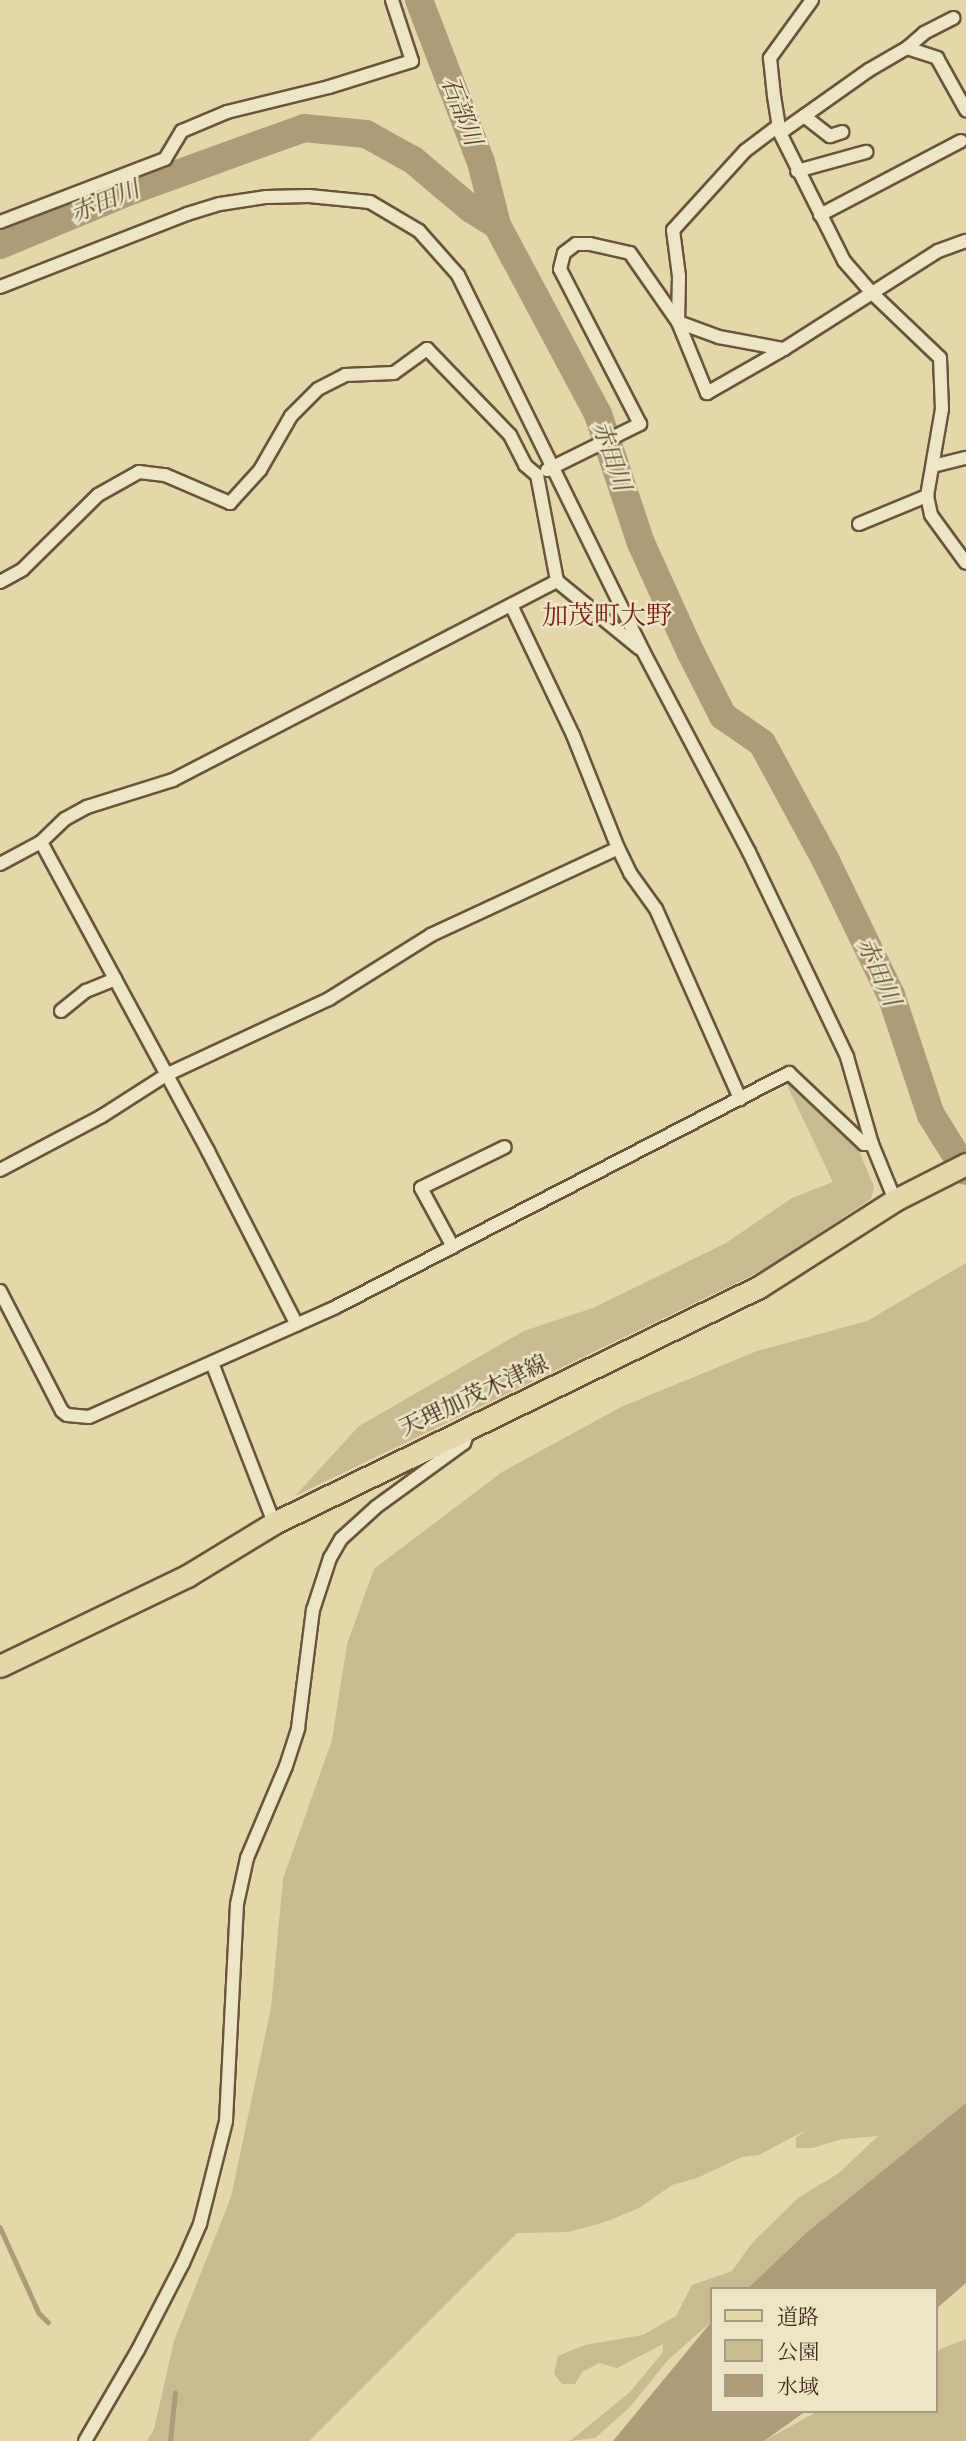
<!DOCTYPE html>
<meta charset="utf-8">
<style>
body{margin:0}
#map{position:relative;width:966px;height:2441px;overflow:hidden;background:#e4d7aa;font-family:Cardo,"Noto Serif JP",serif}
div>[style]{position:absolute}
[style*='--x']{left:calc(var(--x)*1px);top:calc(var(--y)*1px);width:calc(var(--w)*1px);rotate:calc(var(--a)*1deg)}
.green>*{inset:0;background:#c8ba91}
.water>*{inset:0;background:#ad9c78}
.stream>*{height:4.5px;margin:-2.25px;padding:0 2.25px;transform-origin:2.25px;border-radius:2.25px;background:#ad9c78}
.river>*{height:28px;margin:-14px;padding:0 14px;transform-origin:14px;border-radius:14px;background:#ad9c78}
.roads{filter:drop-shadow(2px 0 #6a553b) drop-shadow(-2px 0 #6a553b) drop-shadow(0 2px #6a553b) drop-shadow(0 -2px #6a553b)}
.minor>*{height:12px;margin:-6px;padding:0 6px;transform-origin:6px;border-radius:6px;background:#ede5c8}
.primary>*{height:21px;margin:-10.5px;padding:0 10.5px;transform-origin:10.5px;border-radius:10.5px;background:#e4d7aa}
span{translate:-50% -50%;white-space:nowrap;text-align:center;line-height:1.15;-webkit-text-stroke:5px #ede5c8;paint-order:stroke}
.street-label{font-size:23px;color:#412a16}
.water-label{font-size:24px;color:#5c462e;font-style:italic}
.quarter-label{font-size:26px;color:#7a1f14}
.legend{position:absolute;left:710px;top:2287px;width:228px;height:126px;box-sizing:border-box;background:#ede5c8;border:2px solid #a89a81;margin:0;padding:9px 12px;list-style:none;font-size:21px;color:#412a16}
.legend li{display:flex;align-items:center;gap:14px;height:35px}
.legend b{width:35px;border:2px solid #a89a81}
</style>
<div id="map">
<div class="green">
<i style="clip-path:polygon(785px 1081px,791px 1082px,857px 1146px,874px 1187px,871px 1199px,763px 1270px,295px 1496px,359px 1426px,524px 1331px,593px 1308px,726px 1243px,792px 1198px,833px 1182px)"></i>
<i style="clip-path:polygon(966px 1263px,966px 2103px,805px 2234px,747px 2289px,712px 2289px,712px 2321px,668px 2360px,630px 2407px,595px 2438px,570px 2441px,630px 2392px,663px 2352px,663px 2344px,617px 2368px,599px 2363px,582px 2372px,575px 2384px,562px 2384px,554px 2374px,558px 2356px,585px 2345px,643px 2335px,676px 2316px,692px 2285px,732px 2271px,752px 2243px,798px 2198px,839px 2173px,878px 2136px,842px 2139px,812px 2148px,796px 2148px,796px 2138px,806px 2130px,759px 2155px,742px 2157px,697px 2178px,672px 2185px,639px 2208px,605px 2222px,568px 2232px,517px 2233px,309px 2441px,147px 2441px,154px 2429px,174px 2341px,231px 2197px,271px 2008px,283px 1879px,332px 1740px,347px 1644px,374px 1569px,502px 1472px,621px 1407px,757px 1351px,867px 1321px)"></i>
<i style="clip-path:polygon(966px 2339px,966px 2441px,764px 2441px,818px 2411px,936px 2411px,936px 2351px)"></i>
</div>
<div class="water">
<i style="clip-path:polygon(966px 2103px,966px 2283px,936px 2309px,936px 2289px,747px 2289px,805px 2234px)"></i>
<i style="clip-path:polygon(712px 2321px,712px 2411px,806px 2411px,764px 2441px,613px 2441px)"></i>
</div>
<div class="stream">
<i style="--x:0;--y:2227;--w:94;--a:65.6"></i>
<i style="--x:39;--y:2313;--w:13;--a:45"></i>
<i style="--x:170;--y:2441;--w:48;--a:-84.1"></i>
</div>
<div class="river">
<i style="--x:419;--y:0;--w:173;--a:69.1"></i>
<i style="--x:481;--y:162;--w:65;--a:75.7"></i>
<i style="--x:0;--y:245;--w:144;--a:-22.5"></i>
<i style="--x:133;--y:190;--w:182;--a:-19.9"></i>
<i style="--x:304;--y:128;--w:62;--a:5.5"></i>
<i style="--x:366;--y:134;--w:54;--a:29"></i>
<i style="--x:413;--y:160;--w:76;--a:40.2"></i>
<i style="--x:471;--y:209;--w:31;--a:32"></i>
<i style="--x:497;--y:225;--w:214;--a:61.9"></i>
<i style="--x:598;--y:414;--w:136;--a:71.6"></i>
<i style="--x:641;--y:543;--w:121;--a:65.6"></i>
<i style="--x:691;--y:653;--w:71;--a:63.1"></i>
<i style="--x:723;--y:716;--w:47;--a:34.7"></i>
<i style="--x:762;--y:743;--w:134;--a:61.5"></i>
<i style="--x:826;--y:861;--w:149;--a:64.1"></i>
<i style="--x:891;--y:995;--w:126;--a:71.6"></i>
<i style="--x:931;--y:1115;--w:66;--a:58"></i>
</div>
<div class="roads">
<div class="minor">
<i style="--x:812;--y:0;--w:72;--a:125.9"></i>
<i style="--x:770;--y:58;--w:38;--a:84"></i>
<i style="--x:774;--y:96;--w:37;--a:81"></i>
<i style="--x:780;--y:133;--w:143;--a:63.4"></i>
<i style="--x:844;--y:261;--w:43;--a:48.8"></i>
<i style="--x:872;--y:293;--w:78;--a:-32.5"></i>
<i style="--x:938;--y:251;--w:30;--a:-20"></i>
<i style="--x:907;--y:48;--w:32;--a:18"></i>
<i style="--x:937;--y:58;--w:60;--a:60.9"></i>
<i style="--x:804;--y:116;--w:33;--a:38"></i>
<i style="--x:830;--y:136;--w:13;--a:-18"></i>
<i style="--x:778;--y:126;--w:41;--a:142.9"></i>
<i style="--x:745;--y:151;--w:107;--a:132.3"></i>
<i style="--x:673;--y:230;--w:46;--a:82.6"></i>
<i style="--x:679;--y:276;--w:46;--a:91.2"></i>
<i style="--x:678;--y:322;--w:77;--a:67.8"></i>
<i style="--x:707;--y:393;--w:89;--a:-29.7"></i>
<i style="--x:784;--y:349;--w:104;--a:-32.5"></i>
<i style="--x:872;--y:293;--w:94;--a:43.7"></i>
<i style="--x:940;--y:358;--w:51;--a:87.8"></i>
<i style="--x:942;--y:409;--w:88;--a:99.8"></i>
<i style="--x:927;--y:496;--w:19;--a:78"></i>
<i style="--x:931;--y:515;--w:59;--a:53.9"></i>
<i style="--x:780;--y:133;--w:109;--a:-35.3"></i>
<i style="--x:869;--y:70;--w:44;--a:-30.1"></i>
<i style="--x:907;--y:48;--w:23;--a:-41"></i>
<i style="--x:924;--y:33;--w:33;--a:-27"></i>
<i style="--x:797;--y:171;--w:72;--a:-15.4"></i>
<i style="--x:820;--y:215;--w:159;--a:-27.7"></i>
<i style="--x:0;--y:222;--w:177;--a:-20.9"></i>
<i style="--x:165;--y:159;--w:33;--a:-59"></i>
<i style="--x:182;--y:131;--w:49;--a:-22.9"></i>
<i style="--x:227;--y:112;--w:105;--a:-13.8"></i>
<i style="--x:329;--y:87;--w:87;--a:-17.4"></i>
<i style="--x:412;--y:61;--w:64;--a:-108.2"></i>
<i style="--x:0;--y:287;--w:201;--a:-21.3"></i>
<i style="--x:187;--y:214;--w:34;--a:-17"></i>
<i style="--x:220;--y:204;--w:47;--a:-8.7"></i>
<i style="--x:266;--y:197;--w:43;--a:-1.3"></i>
<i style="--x:309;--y:196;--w:61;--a:5.6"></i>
<i style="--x:370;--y:202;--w:57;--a:30.6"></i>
<i style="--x:419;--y:231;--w:59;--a:48.4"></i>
<i style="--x:458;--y:275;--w:419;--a:63.8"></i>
<i style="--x:643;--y:651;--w:227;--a:62.2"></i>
<i style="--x:749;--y:852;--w:227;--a:64.4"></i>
<i style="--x:847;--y:1057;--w:91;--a:74"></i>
<i style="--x:872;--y:1144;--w:61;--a:67.7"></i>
<i style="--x:933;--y:466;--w:34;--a:-14"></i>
<i style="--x:547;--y:470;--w:104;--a:-26.3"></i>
<i style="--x:640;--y:424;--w:174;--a:-117.3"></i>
<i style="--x:560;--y:269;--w:16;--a:-76"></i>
<i style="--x:564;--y:253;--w:15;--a:-37"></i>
<i style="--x:576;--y:244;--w:14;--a:0"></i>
<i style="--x:590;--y:244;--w:41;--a:12.7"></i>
<i style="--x:630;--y:253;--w:84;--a:55.2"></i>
<i style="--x:678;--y:322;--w:44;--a:20.1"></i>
<i style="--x:719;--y:337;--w:66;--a:10.5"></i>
<i style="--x:859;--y:524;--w:74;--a:-22.4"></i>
<i style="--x:0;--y:582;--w:26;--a:-29"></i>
<i style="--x:23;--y:569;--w:105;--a:-44.6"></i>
<i style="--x:98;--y:495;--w:47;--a:-29.3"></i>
<i style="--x:139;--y:472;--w:26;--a:7"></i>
<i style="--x:165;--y:475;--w:71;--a:23.3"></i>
<i style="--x:230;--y:503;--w:45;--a:-47.7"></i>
<i style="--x:260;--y:470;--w:62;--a:-60.1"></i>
<i style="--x:291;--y:416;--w:38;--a:-45"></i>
<i style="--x:318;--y:389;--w:30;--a:-27"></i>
<i style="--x:345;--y:375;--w:49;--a:-2.3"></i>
<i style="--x:394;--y:373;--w:41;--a:-36"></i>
<i style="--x:427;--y:349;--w:120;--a:46"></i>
<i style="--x:510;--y:435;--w:34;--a:63"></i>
<i style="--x:525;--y:465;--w:16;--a:40"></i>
<i style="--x:537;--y:475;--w:108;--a:79.3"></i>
<i style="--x:557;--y:581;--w:106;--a:39.3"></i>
<i style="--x:511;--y:605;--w:144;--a:64.5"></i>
<i style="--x:573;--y:735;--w:122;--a:68.3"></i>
<i style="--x:618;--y:848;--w:28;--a:64"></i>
<i style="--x:630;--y:873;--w:44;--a:54.2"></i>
<i style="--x:656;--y:909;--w:208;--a:66.1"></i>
<i style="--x:41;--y:842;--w:156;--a:61.6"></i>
<i style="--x:0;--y:864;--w:47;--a:-28.2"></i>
<i style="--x:41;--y:842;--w:33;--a:-44"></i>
<i style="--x:65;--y:819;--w:25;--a:-29"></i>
<i style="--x:87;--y:807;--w:90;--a:-17.4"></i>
<i style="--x:173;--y:780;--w:433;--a:-27.4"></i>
<i style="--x:61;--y:1011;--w:32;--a:-39"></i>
<i style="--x:86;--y:991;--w:31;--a:-22"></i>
<i style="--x:115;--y:979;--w:196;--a:61.6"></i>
<i style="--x:208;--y:1151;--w:195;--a:62.9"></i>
<i style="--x:0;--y:1170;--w:115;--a:-27.9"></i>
<i style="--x:102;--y:1116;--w:76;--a:-32.6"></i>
<i style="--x:166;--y:1075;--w:180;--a:-25"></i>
<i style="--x:329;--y:999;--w:120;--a:-32.1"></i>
<i style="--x:431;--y:935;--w:206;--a:-24.9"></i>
<i style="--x:453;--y:1247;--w:67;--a:-118.5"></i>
<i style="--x:421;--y:1188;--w:93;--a:-26"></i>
<i style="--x:0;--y:1291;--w:135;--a:62.7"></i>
<i style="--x:62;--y:1411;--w:6;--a:39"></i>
<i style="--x:67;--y:1415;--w:22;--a:5"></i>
<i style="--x:89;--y:1417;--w:270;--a:-24"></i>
<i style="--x:336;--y:1307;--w:510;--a:-27.32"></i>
<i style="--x:789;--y:1073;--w:103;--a:43.4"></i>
<i style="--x:864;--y:1144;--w:8;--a:0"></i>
<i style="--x:212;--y:1363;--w:172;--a:68.8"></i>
<i style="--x:85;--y:2441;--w:105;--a:-59.8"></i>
<i style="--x:138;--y:2350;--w:98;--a:-62.7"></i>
<i style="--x:183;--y:2263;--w:43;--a:-66.4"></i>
<i style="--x:200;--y:2224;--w:106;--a:-75.8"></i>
<i style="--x:226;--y:2121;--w:217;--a:-87.1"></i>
<i style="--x:237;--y:1904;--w:47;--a:-77.7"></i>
<i style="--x:247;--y:1858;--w:100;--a:-67"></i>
<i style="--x:286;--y:1766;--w:40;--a:-72"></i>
<i style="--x:298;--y:1728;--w:119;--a:-82.8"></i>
<i style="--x:313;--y:1610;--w:55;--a:-71.9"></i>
<i style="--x:330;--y:1558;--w:22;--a:-60"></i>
<i style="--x:341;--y:1539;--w:47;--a:-42.4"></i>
<i style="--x:376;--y:1507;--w:109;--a:-36"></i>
<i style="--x:464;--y:1443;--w:15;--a:-70"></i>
</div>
<div class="primary">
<i style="--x:0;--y:1666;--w:208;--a:-25.7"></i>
<i style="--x:187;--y:1576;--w:102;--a:-31.3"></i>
<i style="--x:274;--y:1523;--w:539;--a:-25.95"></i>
<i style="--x:759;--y:1287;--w:161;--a:-32.6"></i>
<i style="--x:895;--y:1200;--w:80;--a:-26.9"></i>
</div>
</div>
<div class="street-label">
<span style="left:474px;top:1396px;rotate:-25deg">天理加茂木津線</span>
</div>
<div class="water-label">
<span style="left:461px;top:111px;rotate:69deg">石部川</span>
<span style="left:105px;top:202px;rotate:-22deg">赤田川</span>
<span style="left:611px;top:456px;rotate:71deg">赤田川</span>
<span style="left:878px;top:972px;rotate:66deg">赤田川</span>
</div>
<div class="quarter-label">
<span style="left:607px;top:616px">加茂町大野</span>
</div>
<ul class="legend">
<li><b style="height:9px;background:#e4d7aa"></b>道路</li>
<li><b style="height:19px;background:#c8ba91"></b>公園</li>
<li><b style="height:19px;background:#ad9c78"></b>水域</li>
</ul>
</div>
